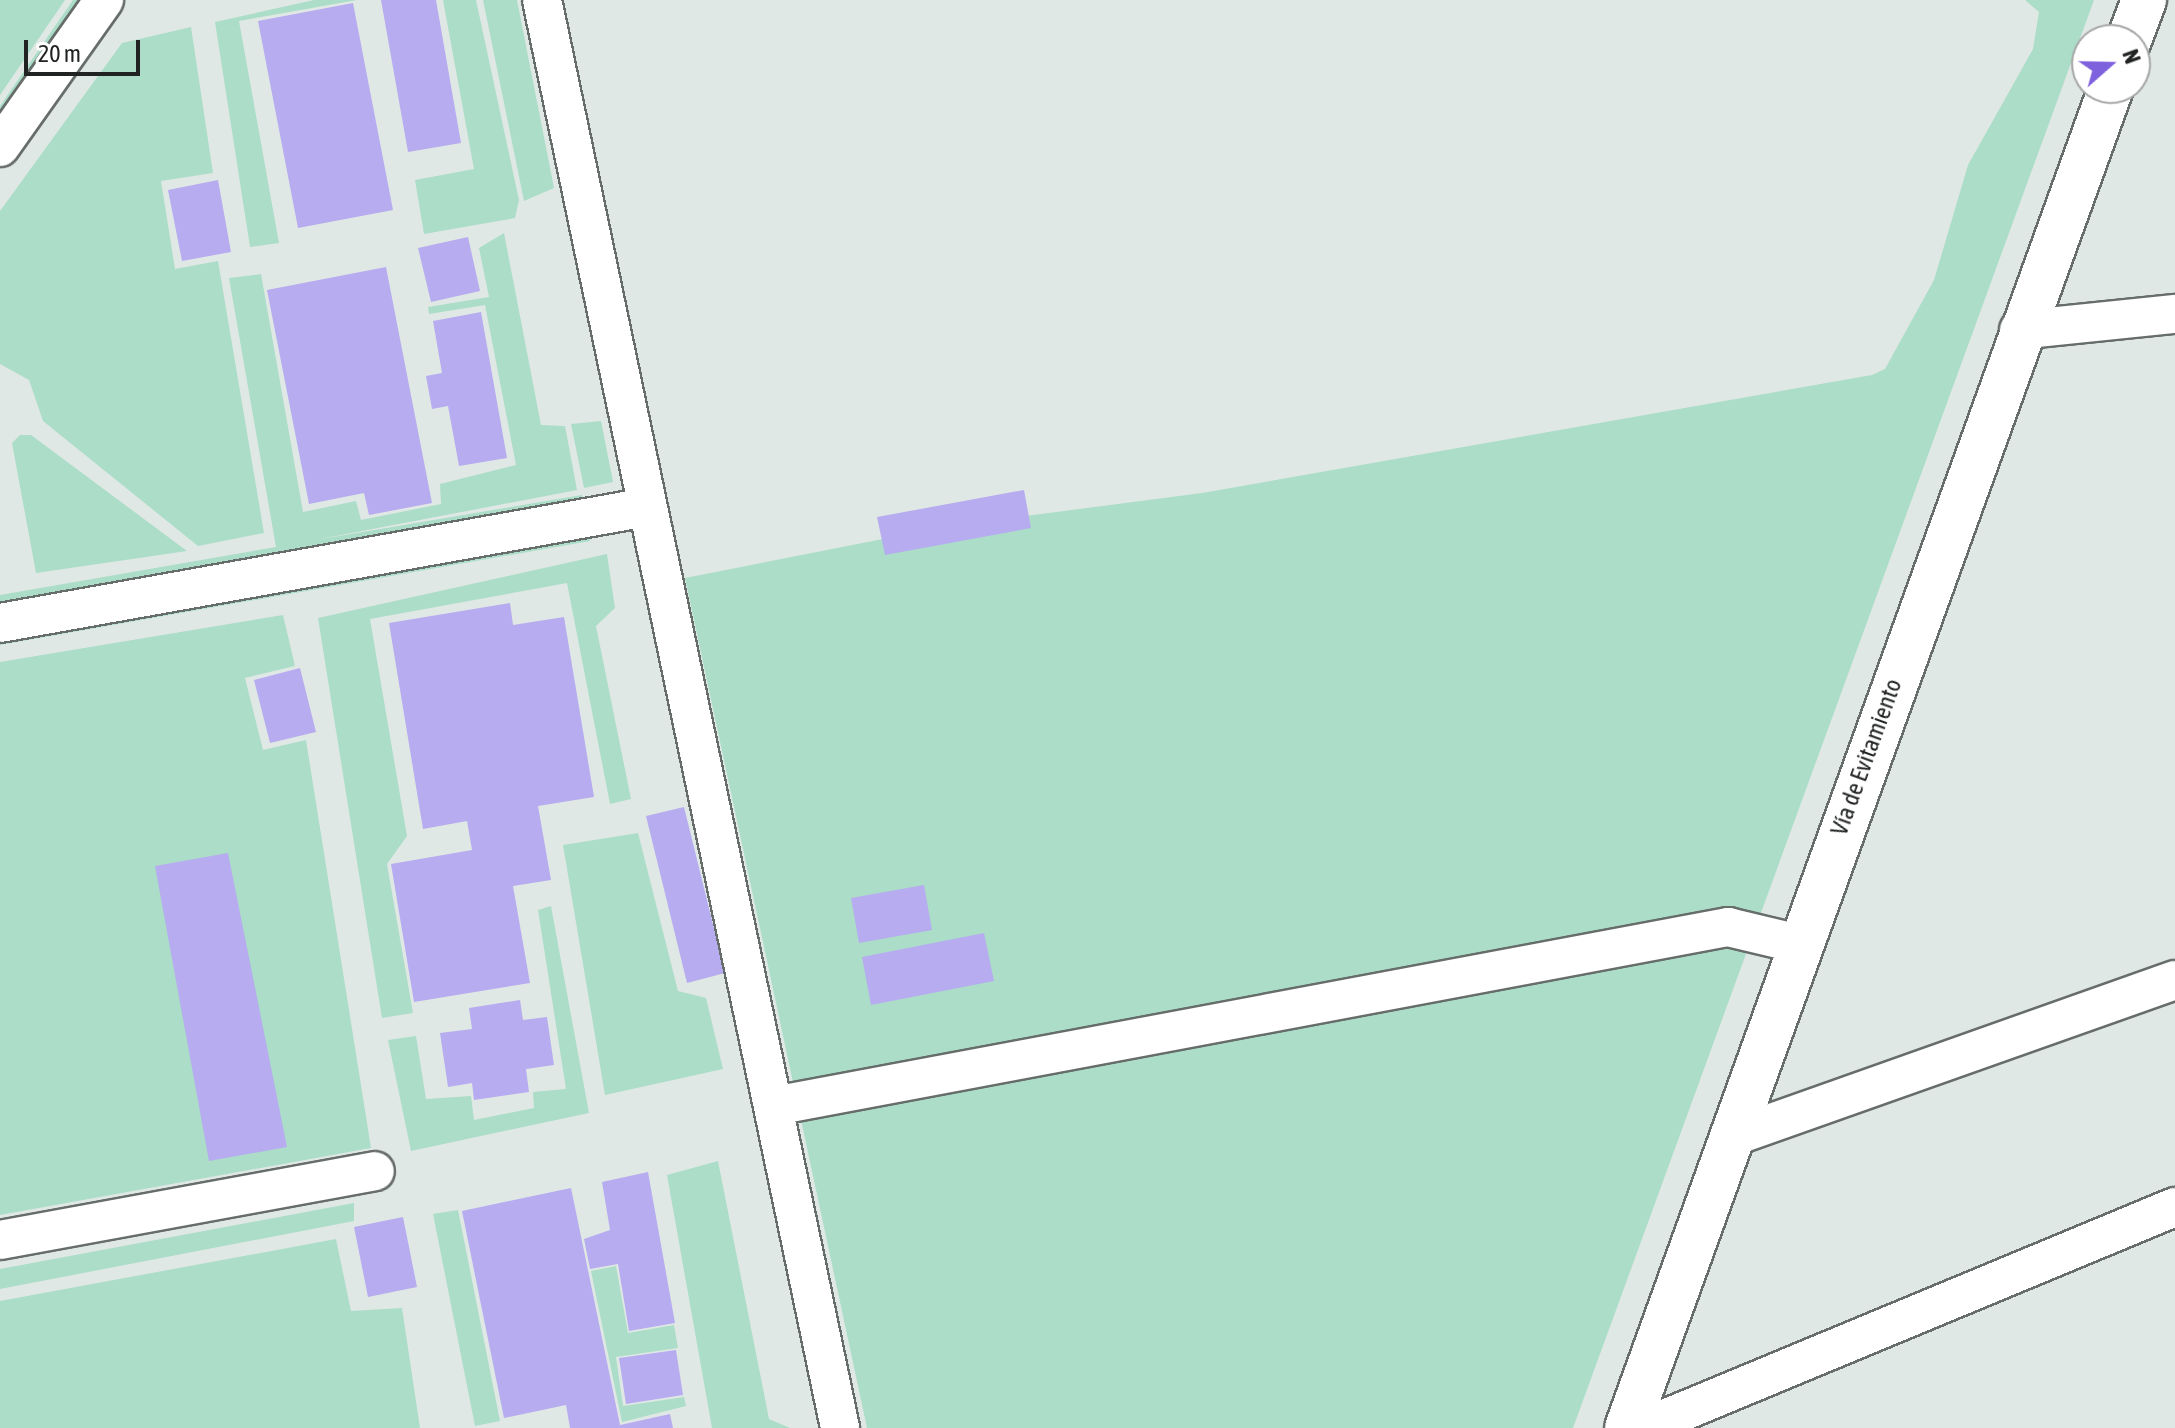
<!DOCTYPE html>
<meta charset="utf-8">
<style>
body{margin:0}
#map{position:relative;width:2175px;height:1428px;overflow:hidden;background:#e0e8e5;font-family:"Asap Condensed",sans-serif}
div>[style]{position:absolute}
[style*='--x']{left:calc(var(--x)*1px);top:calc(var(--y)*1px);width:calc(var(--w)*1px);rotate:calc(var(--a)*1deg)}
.green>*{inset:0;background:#abddc9}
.building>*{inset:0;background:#b6acef}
.roads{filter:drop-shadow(2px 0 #666d6a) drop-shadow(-2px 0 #666d6a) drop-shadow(0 2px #666d6a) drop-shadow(0 -2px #666d6a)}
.minor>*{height:38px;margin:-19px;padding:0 19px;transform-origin:19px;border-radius:19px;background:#fff}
.highway>*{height:44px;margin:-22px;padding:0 22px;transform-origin:22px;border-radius:22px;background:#fff}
span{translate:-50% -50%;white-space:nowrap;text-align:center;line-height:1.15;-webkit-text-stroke:6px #fff;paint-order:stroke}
.street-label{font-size:24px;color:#202322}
.north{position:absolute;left:2071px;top:24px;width:80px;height:80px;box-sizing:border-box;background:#fff;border:2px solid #a6a7a7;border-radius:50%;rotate:70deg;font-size:22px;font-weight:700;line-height:32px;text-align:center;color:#202322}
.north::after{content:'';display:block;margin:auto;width:28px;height:36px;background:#7e61dc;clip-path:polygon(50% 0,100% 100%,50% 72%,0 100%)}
.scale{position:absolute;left:24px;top:40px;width:116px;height:36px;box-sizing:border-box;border:4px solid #202322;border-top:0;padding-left:10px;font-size:24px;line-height:28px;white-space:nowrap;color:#202322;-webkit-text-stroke:6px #fff;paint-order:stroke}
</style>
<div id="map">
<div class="green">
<i style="clip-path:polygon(0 0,65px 0,0 95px)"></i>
<i style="clip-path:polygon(73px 0,90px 0,0 131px,0 106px)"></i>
<i style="clip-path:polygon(314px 0,357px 0,239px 21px,279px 243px,250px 247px,215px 22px)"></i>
<i style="clip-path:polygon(443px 0,476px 0,519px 200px,515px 218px,424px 234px,415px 180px,474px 169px)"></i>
<i style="clip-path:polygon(483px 0,517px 0,554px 188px,524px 201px)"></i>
<i style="clip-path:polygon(2025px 0,2094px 0,1573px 1428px,867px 1428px,685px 578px,949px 526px,1202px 493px,1872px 375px,1885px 369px,1934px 280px,1968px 165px,2033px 49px,2039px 12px)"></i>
<i style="clip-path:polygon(191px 27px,213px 173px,161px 181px,175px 269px,218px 261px,264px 533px,198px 546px,43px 421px,29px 380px,0 364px,0 211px,122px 43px)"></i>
<i style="clip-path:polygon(504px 233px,541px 425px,565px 426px,577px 490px,315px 540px,582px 495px,584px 507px,0 607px,0 595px,276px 547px,229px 278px,261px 274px,303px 512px,356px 501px,361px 520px,441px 504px,440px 484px,516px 465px,485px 305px,429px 314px,428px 307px,489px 297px,479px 248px)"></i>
<i style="clip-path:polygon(601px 421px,613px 482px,584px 488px,571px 424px)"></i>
<i style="clip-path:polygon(20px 435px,31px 435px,187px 551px,36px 573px,12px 443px)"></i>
<i style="clip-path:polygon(588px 529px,590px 541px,0 645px,0 633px)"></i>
<i style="clip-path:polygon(607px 554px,615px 608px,596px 626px,631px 799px,610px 804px,567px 583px,370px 619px,407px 836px,387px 864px,413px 1013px,382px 1018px,318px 618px)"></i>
<i style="clip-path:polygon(283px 615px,295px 666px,245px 678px,263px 750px,306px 740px,371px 1148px,0 1215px,0 662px)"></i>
<i style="clip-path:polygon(638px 833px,678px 991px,706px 998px,723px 1069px,605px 1095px,563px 845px)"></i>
<i style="clip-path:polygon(551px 906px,589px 1113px,411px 1151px,388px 1040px,416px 1036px,426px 1099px,471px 1096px,474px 1120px,534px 1108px,533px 1092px,566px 1089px,538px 910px)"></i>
<i style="clip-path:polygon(718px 1161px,769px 1419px,790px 1428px,712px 1428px,667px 1175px)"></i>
<i style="clip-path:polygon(354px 1203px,354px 1221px,0 1289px,0 1269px)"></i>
<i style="clip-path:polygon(458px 1210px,500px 1421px,475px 1426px,433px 1214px)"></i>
<i style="clip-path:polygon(336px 1239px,351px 1311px,402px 1308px,420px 1428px,0 1428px,0 1301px)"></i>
<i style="clip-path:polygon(616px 1266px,628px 1333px,674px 1325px,678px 1348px,616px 1357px,623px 1406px,684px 1397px,686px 1406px,622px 1422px,591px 1271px)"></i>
</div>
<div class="building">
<i style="clip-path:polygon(381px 0,436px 0,461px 143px,408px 152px)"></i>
<i style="clip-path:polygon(353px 3px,393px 210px,298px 228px,258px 21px)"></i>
<i style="clip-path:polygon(218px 180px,231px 252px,182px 261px,168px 190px)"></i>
<i style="clip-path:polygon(468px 237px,480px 291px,431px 302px,418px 248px)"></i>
<i style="clip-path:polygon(386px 267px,432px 503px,369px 515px,364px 493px,309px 504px,267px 290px)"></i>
<i style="clip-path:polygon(481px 312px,507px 458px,459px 466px,448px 406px,432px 409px,426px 376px,442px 373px,433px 321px)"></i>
<i style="clip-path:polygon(1024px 490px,1031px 528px,885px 555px,877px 517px)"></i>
<i style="clip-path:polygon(510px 603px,513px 625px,564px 617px,594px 797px,538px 806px,551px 880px,513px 886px,530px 983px,414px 1002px,391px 864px,472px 850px,467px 821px,423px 829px,389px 623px)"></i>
<i style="clip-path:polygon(300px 668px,316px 732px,270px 743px,254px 680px)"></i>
<i style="clip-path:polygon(684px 807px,725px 973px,687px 983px,646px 816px)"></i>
<i style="clip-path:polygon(228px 853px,287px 1147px,209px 1161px,155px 866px)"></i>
<i style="clip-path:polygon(924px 885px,932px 930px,859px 943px,851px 898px)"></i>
<i style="clip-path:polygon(984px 933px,994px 981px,871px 1005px,862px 957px)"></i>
<i style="clip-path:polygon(520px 1000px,523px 1020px,547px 1017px,554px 1065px,526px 1069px,529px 1092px,474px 1100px,472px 1083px,448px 1087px,440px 1033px,472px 1029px,469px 1008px)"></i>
<i style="clip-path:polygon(648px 1172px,675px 1323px,629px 1331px,618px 1264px,590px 1269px,584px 1239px,610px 1230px,602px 1182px)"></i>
<i style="clip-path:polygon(571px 1188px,620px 1425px,670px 1414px,673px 1428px,570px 1428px,566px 1405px,504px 1418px,462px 1211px)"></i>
<i style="clip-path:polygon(403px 1217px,417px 1287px,368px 1297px,354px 1227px)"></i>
<i style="clip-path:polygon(676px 1350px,683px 1395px,626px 1404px,619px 1358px)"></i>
</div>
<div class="roads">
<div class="minor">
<i style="--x:542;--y:0;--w:1459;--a:78.21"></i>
<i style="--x:0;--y:147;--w:180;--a:-54.7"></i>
<i style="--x:2019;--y:330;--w:157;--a:-5.9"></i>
<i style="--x:0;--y:623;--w:652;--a:-10.16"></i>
<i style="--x:774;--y:1106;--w:971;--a:-10.63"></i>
<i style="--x:1728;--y:927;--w:73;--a:13.5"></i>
<i style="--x:1729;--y:1138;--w:473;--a:-19.5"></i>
<i style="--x:0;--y:1240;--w:381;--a:-10.4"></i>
<i style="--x:1643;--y:1428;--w:576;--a:-22.56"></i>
</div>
<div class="highway">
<i style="--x:2129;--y:40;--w:43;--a:-69.4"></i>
<i style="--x:1627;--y:1428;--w:1425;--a:-70.14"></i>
</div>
</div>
<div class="street-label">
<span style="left:1866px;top:757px;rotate:-70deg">Vía de Evitamiento</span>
</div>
<div class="north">N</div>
<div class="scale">20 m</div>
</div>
